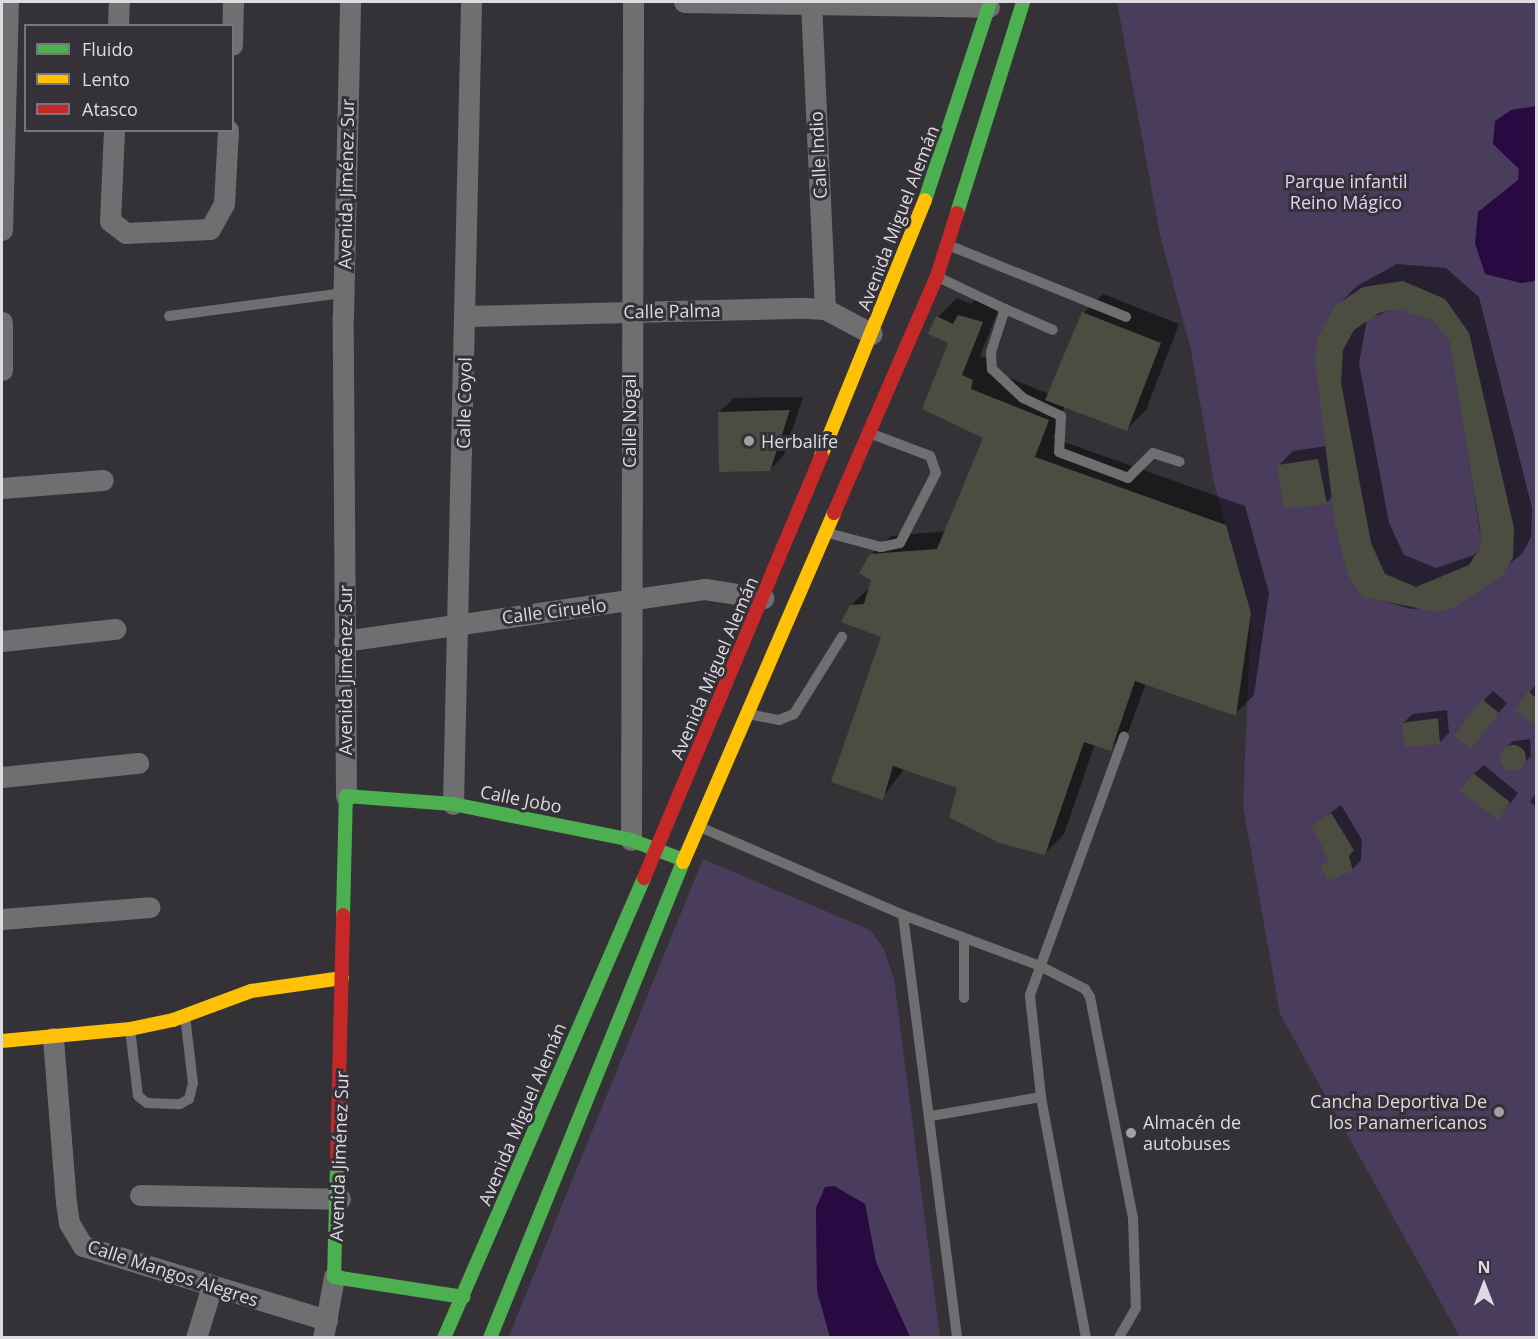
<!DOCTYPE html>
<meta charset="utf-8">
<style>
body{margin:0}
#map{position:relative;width:1538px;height:1339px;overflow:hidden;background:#343237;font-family:"Open Sans",sans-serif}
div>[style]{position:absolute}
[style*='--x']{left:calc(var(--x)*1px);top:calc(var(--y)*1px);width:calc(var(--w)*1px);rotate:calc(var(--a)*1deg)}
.green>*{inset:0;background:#4a3c5d}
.water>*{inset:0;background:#280941}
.shadow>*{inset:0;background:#0007}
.building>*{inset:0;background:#4c4d41}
.round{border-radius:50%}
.lane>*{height:10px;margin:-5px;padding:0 5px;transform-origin:5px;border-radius:5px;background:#6f6e70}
.street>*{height:21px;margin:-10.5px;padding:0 10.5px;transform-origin:10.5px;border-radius:10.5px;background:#6f6e70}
.fast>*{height:14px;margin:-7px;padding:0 7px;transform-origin:7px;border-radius:7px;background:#4caf50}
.slow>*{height:14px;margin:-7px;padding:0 7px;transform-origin:7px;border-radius:7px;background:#ffc107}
.jam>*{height:14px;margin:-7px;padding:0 7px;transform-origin:7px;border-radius:7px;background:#c62828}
.dots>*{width:16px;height:16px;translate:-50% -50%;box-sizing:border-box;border:3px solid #343138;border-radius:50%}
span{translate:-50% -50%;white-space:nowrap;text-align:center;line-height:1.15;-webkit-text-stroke:6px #343138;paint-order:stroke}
.street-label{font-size:18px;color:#dddbe0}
.park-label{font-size:18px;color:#e1d1f6}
.poi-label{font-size:18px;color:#dddbe0}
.left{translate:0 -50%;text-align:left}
.right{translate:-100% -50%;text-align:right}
.frame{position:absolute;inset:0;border:3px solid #dddbe0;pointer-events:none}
.legend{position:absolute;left:24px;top:24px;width:210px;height:108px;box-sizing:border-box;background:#343138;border:2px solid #78757b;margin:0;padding:8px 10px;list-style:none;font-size:18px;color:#dddbe0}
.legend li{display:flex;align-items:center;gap:12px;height:30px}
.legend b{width:30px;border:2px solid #78757b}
.north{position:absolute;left:1454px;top:1255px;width:60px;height:60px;-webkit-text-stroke:4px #343138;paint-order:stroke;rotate:0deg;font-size:16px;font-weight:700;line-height:24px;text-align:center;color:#dddbe0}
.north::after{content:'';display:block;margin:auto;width:21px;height:27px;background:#dddbe0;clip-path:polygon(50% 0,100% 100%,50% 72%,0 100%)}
</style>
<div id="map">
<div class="green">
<i style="clip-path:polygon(1117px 2px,1536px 2px,1536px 1337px,1460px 1337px,1280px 1014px,1243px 806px,1251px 613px,1214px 483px,1191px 350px,1160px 235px)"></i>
<i style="clip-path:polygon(703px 859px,870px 930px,884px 949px,894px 979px,940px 1337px,910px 1337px,876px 1262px,865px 1204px,834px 1186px,825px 1187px,816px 1208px,817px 1291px,830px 1337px,508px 1338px)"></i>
</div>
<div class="water">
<i style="clip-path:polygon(1536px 106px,1536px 281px,1521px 283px,1485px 274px,1475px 243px,1478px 212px,1518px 180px,1519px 169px,1493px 144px,1495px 121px,1511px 110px)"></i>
<i style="clip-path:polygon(834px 1186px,865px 1204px,876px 1262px,910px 1337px,830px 1337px,817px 1291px,816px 1208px,825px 1187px)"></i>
</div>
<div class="shadow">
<i style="clip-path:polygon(evenodd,1397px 264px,1446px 268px,1479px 297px,1532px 508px,1531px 537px,1522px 554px,1454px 605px,1412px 609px,1362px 596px,1333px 496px,1327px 502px,1279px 465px,1293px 451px,1327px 446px,1337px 306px,1357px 286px,1397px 264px,1397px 308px,1434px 319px,1451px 341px,1482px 546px,1474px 555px,1436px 568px,1404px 555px,1389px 523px,1359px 363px,1367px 319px,1397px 308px)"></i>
<i style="clip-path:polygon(1103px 294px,1179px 324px,1146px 410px,1127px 429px,1065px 406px,1053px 438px,1245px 506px,1269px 593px,1254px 695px,1235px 714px,1146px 683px,1129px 730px,1110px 749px,1095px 744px,1064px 834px,1045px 853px,959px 787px,905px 768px,882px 798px,883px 636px,851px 605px,871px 586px,871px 555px,891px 536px,946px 531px,984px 437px,938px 317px,957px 298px,971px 304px,979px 296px,1001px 303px,980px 356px,992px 361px,989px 370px,1049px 394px,1084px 313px)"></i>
<i style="clip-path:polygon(803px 397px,784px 455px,770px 470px,719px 412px,734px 398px)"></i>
<i style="clip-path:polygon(1536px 684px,1536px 723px,1517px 710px)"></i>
<i style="clip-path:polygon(1493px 691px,1507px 703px,1471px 747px,1484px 700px)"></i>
<i style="clip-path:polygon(1447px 710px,1449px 733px,1440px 742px,1403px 723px,1413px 714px)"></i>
<i style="clip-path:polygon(1530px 739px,1531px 756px,1522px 765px,1504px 766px,1504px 750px,1513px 741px)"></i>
<i style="clip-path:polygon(1484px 765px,1518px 793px,1499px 818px,1474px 774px)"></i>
<i style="clip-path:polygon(1536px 793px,1536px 807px,1530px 802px)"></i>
<i style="clip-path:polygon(1341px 805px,1362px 840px,1361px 860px,1352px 870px,1322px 867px,1330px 859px,1313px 826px)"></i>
</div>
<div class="building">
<i style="clip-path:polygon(evenodd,1403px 281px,1445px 299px,1469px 333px,1514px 528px,1513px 557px,1503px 575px,1455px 607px,1437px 612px,1362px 597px,1348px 575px,1335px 525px,1315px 360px,1317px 339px,1336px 305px,1363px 287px,1403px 281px,1397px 309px,1433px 320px,1450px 342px,1480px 529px,1481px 546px,1469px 565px,1416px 587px,1385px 574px,1371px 543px,1341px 383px,1343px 350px,1354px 330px,1379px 313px,1397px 309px)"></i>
<i style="clip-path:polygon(1082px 312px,1161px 343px,1127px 431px,1045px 400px)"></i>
<i style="clip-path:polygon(958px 315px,983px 322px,962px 375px,973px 380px,971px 389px,1049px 420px,1035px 457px,1226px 525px,1251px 613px,1236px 716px,1135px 681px,1111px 751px,1084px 742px,1045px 855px,999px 843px,949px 817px,957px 788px,893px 766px,883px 800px,831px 782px,881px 637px,841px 622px,850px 605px,864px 604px,871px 580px,859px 573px,870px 554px,937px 549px,983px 438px,922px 409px,948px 343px,928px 334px,936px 316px,953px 324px)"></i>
<i style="clip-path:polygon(790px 410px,770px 471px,719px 472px,718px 412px)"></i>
<i style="clip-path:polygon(1318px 459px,1327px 504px,1284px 509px,1277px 465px)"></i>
<i style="clip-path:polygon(1528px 691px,1536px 698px,1536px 725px,1515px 711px)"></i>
<i style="clip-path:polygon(1482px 699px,1499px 713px,1471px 749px,1454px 736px)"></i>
<i style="clip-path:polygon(1438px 718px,1440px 744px,1405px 747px,1402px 723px)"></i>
<i class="round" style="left:1500px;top:745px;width:26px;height:26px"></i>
<i style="clip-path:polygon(1473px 773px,1510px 802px,1499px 820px,1460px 791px)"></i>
<i style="clip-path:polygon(1331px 813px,1354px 850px,1349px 856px,1353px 871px,1328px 881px,1320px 866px,1329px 860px,1311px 826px)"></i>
</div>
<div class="lane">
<i style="--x:948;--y:245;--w:192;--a:22"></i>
<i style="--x:940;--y:278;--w:72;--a:25.5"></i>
<i style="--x:1005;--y:309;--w:45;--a:108"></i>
<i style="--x:991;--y:352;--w:17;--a:87"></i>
<i style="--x:992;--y:369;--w:42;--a:43.1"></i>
<i style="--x:1023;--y:398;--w:42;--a:25.3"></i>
<i style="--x:1061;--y:416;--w:36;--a:93"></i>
<i style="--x:1059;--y:452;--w:74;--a:20.6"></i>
<i style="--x:1128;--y:478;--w:35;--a:-45"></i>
<i style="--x:1153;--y:453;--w:28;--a:18"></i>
<i style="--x:1005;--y:309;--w:52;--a:23.6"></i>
<i style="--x:169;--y:316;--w:177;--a:-7.5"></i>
<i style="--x:828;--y:533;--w:55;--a:14.8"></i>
<i style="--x:881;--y:547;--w:19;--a:-12"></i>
<i style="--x:900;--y:543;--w:79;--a:-62.8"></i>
<i style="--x:936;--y:473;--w:18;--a:-109"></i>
<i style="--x:930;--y:456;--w:62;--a:-159.2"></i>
<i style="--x:748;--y:714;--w:32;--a:11"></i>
<i style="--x:779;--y:720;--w:16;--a:-22"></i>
<i style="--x:794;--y:714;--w:91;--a:-58.1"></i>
<i style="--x:700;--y:827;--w:221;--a:23.4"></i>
<i style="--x:903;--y:915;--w:426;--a:82.7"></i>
<i style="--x:903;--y:915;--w:146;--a:20.4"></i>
<i style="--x:1040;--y:966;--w:51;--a:27.1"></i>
<i style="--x:1085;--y:989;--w:9;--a:58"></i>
<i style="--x:1090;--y:997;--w:225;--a:79"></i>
<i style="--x:1133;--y:1218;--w:90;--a:88.1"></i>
<i style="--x:1136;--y:1308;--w:34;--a:120"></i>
<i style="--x:964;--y:939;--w:59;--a:90"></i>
<i style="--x:130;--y:1029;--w:67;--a:83.2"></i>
<i style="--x:138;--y:1096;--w:11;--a:38"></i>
<i style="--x:147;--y:1103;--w:33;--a:2"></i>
<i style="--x:180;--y:1104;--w:10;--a:-29"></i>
<i style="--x:189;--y:1099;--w:16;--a:-76"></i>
<i style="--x:193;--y:1083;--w:67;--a:-96.8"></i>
<i style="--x:931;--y:1116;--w:112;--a:-9.8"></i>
<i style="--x:1086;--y:1338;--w:245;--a:-100.6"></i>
<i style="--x:1041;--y:1097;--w:103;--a:-96.2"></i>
<i style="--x:1030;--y:995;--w:275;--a:-70"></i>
</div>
<div class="street">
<i style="--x:684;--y:2;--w:305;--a:0.9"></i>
<i style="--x:811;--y:2;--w:307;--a:87.4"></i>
<i style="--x:118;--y:26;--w:24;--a:-88"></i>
<i style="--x:232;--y:45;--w:43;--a:-88.7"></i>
<i style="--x:114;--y:130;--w:91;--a:92.5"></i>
<i style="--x:110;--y:221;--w:20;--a:37"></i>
<i style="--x:126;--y:233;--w:84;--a:-2.7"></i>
<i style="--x:210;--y:229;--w:29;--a:-61"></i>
<i style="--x:224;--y:204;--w:74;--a:-86.9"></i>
<i style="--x:2;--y:230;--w:228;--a:-88.5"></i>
<i style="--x:466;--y:316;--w:339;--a:-1.4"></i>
<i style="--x:805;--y:308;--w:20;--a:3"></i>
<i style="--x:825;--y:309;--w:53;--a:28"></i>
<i style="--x:2;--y:322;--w:48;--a:90"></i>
<i style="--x:2;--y:488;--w:101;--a:-4.5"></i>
<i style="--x:2;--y:641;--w:114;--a:-6.1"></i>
<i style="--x:344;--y:641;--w:365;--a:-8.2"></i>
<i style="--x:705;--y:589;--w:59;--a:8.8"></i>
<i style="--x:2;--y:777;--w:137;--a:-5.9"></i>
<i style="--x:346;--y:796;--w:480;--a:-90.4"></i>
<i style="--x:343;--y:316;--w:314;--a:-88.7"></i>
<i style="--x:453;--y:804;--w:802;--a:-88.71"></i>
<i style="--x:631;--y:840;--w:838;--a:-89.86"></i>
<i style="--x:2;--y:919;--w:148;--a:-4.6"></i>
<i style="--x:53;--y:1038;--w:165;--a:85.5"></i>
<i style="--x:66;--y:1202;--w:21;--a:82"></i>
<i style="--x:69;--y:1223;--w:27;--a:59"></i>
<i style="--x:83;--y:1246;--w:255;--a:16.9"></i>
<i style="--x:140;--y:1195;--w:200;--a:1.1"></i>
<i style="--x:196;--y:1338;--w:51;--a:-73"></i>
<i style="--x:323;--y:1338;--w:62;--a:-79.8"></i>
</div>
<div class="fast">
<i style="--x:925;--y:200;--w:208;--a:-71.8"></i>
<i style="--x:957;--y:213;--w:221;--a:-72.6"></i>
<i style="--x:343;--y:915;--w:119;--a:-88.6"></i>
<i style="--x:346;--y:796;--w:107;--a:4.3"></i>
<i style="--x:453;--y:804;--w:182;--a:11.4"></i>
<i style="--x:631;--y:840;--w:48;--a:20.7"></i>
<i style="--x:337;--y:1164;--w:113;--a:91.5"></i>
<i style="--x:334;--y:1277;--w:131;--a:8.8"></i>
<i style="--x:444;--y:1338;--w:502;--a:-66.5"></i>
<i style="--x:490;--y:1338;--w:514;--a:-67.93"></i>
</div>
<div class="slow">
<i style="--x:821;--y:456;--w:276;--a:-67.9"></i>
<i style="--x:683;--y:862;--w:380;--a:-66.6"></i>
<i style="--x:2;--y:1041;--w:129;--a:-5.4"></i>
<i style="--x:130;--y:1029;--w:44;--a:-11.8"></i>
<i style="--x:173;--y:1020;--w:83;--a:-20.4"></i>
<i style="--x:251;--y:991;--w:92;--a:-8.1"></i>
</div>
<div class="jam">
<i style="--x:834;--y:513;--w:258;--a:-66.5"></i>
<i style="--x:937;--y:276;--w:66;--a:-72.4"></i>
<i style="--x:644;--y:878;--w:458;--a:-67.2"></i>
<i style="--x:337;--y:1164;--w:249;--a:-88.6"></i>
</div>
<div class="dots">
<i style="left:749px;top:441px;background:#a2a0a5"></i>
<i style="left:1499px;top:1112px;background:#a2a0a5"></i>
<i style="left:1131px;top:1133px;background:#a2a0a5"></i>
</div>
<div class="street-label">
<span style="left:818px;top:155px;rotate:-93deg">Calle Indio</span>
<span style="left:346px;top:184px;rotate:-89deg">Avenida Jiménez Sur</span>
<span style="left:898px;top:218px;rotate:-69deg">Avenida Miguel Alemán</span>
<span style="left:672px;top:311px;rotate:-1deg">Calle Palma</span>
<span style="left:464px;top:403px;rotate:-89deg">Calle Coyol</span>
<span style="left:629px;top:421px;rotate:-90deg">Calle Nogal</span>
<span style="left:554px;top:611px;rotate:-7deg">Calle Ciruelo</span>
<span style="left:714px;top:668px;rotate:-67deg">Avenida Miguel Alemán</span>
<span style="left:345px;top:670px;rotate:-90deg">Avenida Jiménez Sur</span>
<span style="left:521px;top:799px;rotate:11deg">Calle Jobo</span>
<span style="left:522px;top:1114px;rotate:-67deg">Avenida Miguel Alemán</span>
<span style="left:339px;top:1156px;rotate:-88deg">Avenida Jiménez Sur</span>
<span style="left:173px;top:1273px;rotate:18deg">Calle Mangos Alegres</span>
</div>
<div class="park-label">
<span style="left:1346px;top:192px">Parque infantil<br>Reino Mágico</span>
</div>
<div class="poi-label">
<span class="left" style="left:761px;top:441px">Herbalife</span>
<span class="right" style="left:1487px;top:1112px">Cancha Deportiva De<br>los Panamericanos</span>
<span class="left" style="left:1143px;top:1133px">Almacén de<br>autobuses</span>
</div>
<div class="frame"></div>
<ul class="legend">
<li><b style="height:8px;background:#4caf50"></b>Fluido</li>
<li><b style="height:8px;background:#ffc107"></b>Lento</li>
<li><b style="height:8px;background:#c62828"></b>Atasco</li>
</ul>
<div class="north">N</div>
</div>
